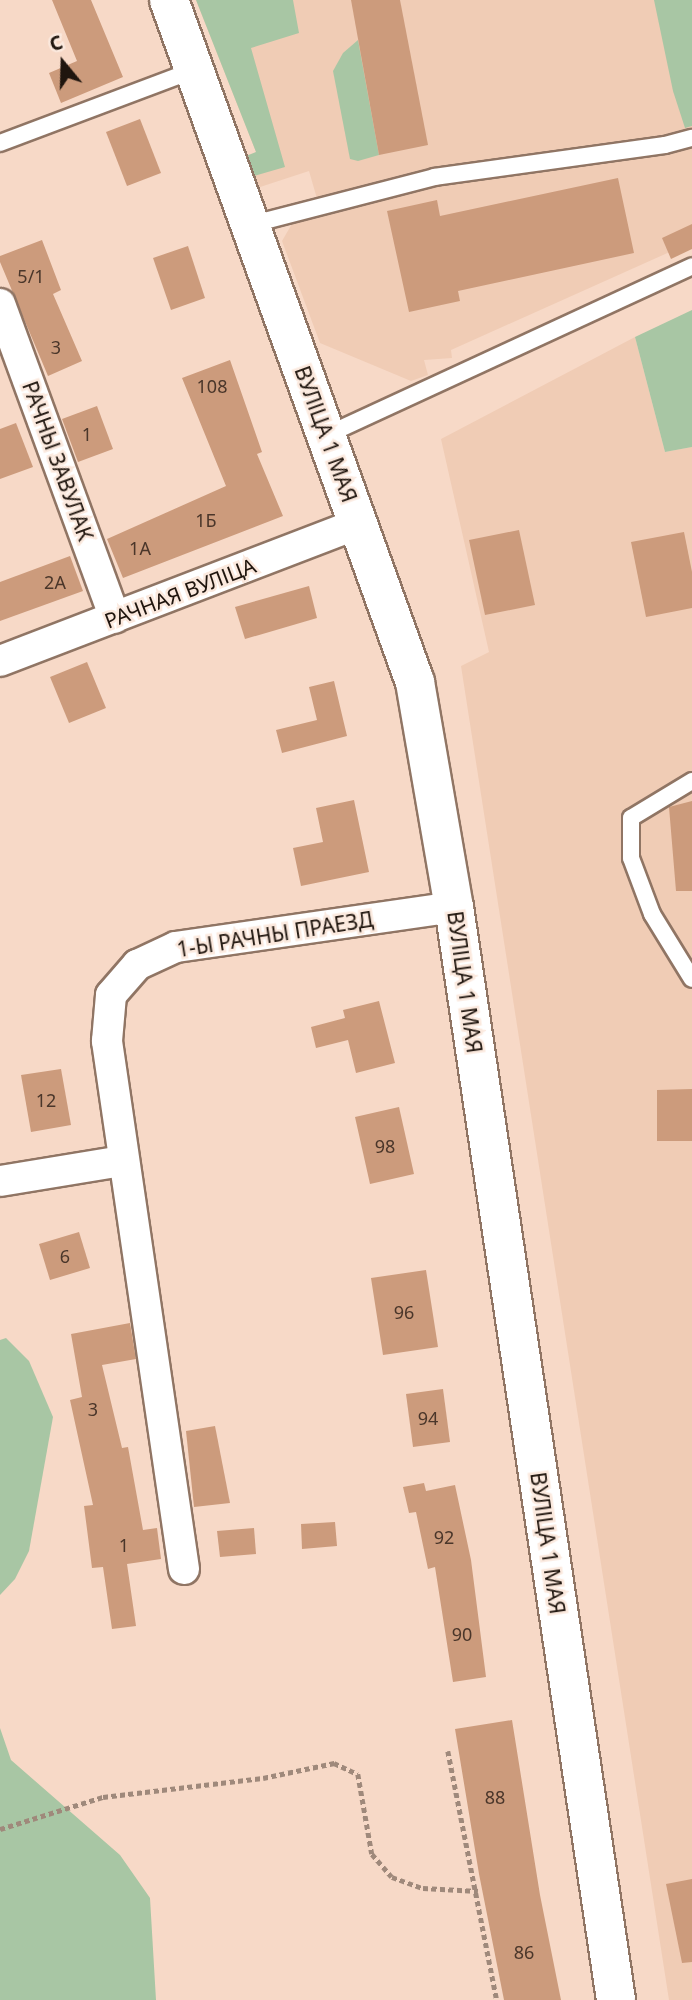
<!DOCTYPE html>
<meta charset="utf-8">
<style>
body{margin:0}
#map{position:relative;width:692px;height:2000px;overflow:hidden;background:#f7d9c7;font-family:"Noto Sans",sans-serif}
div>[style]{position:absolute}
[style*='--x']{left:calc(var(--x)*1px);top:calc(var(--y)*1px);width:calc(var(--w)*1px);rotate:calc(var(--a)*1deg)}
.built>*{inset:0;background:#f0ccb5}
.green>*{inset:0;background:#a8c6a4}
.building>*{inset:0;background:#cc9b7c}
.path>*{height:4.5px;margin-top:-2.25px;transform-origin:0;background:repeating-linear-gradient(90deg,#9f897b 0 5px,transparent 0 8.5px)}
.roads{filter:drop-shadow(2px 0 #907564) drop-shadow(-2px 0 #907564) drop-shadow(0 2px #907564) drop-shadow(0 -2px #907564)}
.lane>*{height:16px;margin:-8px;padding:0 8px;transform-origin:8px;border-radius:8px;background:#fff}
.street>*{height:30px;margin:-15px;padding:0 15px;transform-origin:15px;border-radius:15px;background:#fff}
.secondary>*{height:38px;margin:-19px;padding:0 19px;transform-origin:19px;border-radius:19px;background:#fff}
span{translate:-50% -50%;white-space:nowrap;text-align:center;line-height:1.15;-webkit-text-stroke:5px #fbe9de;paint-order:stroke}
.number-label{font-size:18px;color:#4a362a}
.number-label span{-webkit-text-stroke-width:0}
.street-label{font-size:21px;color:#1f150e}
.north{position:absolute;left:28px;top:28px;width:70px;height:70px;-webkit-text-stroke:5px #fbe9de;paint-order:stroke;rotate:341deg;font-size:19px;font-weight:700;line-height:28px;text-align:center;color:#1f150e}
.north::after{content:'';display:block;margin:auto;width:24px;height:32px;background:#1f150e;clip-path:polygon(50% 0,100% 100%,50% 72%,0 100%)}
</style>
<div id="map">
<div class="built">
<i style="clip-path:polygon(196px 0,692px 0,692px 242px,451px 350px,452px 358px,424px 360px,428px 375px,411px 381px,320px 343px,282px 241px,293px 222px,322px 216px,309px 171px,251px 190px,256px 152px)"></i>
<i style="clip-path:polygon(635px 337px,665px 452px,692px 447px,692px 2000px,669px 2000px,461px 666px,489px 652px,441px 439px)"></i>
</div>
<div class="green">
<i style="clip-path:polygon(196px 0,293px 0,299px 33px,251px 48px,285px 167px,247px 178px,241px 158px,256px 152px)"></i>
<i style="clip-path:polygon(654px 0,692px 0,692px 126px,685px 128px,673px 91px)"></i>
<i style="clip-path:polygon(358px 40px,379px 155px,358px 161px,350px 159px,333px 71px,343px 53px)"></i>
<i style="clip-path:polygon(692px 310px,692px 447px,665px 452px,635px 337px)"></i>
<i style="clip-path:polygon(6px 1338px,29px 1361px,53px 1417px,29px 1551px,15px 1579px,0 1595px,0 1340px)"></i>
<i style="clip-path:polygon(0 1728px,11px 1760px,120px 1855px,150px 1898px,156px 2000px,0 2000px)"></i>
</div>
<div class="building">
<i style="clip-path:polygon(52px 0,91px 0,123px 77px,61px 103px,49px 73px,77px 61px)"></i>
<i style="clip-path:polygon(351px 0,400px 0,428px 145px,379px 155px)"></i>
<i style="clip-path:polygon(140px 119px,161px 173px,127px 186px,106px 132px)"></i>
<i style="clip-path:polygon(618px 178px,634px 253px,458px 291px,460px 301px,409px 312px,387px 211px,437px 200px,440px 216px)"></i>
<i style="clip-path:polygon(692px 224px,692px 249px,671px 259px,662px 238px)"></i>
<i style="clip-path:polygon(42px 240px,61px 290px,53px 294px,82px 361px,48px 376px,0 262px,0 256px)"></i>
<i style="clip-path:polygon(188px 246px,205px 298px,171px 310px,153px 258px)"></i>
<i style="clip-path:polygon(230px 360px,262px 452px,257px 454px,283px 516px,123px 578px,107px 539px,226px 486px,182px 378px)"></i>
<i style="clip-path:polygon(97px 406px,113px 449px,78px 462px,62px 419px)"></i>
<i style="clip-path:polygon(16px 423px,33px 467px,0 479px,0 429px)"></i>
<i style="clip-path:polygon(519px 530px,535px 605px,485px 615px,469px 540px)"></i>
<i style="clip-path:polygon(684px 532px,692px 572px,692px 608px,646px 617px,631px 542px)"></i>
<i style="clip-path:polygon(70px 556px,83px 591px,0 621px,0 582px)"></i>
<i style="clip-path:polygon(309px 586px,317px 618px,245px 639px,235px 607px)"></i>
<i style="clip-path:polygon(87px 662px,106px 708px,69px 723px,50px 677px)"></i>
<i style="clip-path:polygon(334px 681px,347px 736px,282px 753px,276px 730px,317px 720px,309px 687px)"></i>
<i style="clip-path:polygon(354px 800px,369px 872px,301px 886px,293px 848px,323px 842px,316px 808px)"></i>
<i style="clip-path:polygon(692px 801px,692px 891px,676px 891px,669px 807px)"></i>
<i style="clip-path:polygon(379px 1001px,395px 1063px,356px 1073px,348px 1040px,316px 1048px,311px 1027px,345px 1018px,343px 1010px)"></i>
<i style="clip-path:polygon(61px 1069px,71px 1125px,31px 1132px,21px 1075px)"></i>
<i style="clip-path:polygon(692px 1089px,692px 1141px,657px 1141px,657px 1090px)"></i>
<i style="clip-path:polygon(399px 1107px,414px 1174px,370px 1184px,355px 1117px)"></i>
<i style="clip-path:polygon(79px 1232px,90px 1268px,50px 1280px,39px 1244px)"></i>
<i style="clip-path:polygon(426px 1270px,438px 1347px,383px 1355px,371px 1278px)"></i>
<i style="clip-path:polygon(130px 1323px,136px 1359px,102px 1365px,122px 1448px,128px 1447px,143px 1530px,157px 1528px,161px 1559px,127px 1564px,136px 1626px,112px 1629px,103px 1567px,92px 1568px,84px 1506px,93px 1505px,70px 1400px,82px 1397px,71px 1334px)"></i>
<i style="clip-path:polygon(443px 1389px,450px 1442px,413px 1447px,406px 1394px)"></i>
<i style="clip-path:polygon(215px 1426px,230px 1503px,194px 1507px,186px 1431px)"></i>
<i style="clip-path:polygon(424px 1483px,426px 1491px,455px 1485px,471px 1560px,486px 1677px,453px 1682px,435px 1567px,428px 1569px,416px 1512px,409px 1513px,403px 1487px)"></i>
<i style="clip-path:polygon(335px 1522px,337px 1546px,302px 1549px,301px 1524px)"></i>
<i style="clip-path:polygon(254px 1528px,256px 1554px,220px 1557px,217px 1531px)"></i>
<i style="clip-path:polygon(512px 1720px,540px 1895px,561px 2000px,504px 2000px,479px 1874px,455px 1729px)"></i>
<i style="clip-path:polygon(692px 1879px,692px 1962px,682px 1963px,666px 1884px)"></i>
</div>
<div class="path">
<i style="--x:448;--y:1751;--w:254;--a:78.9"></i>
<i style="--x:0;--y:1829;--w:108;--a:-17.3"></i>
<i style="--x:103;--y:1797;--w:161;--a:-6.8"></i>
<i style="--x:263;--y:1778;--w:73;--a:-11.9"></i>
<i style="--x:334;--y:1763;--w:26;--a:25"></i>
<i style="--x:358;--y:1774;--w:81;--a:80.1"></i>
<i style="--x:372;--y:1854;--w:30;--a:49"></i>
<i style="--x:392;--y:1877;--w:33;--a:20"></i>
<i style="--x:423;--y:1888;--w:55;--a:3.1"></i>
</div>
<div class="roads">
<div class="lane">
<i style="--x:0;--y:143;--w:207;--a:-20.6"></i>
<i style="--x:249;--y:225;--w:191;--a:-14.5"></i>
<i style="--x:434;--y:177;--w:233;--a:-7.9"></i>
<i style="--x:665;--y:145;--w:28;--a:-15"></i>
<i style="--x:327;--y:435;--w:402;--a:-24.8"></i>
<i style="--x:692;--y:781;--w:71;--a:148.8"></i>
<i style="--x:631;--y:818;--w:40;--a:90"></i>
<i style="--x:631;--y:858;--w:60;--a:69.4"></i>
<i style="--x:652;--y:914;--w:76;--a:58.4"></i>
</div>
<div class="street">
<i style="--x:0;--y:304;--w:334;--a:69.9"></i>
<i style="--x:0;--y:661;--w:385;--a:-21"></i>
<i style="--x:0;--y:1181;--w:124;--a:-9.3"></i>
<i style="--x:184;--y:1569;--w:534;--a:-98.3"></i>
<i style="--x:107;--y:1041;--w:46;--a:-85"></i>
<i style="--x:111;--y:995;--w:40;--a:-49"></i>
<i style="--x:137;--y:965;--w:43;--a:-24.8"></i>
<i style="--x:176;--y:947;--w:281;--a:-8.2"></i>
</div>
<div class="secondary">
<i style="--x:169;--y:0;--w:725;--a:70.17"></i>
<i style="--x:415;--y:682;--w:228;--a:80.2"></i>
<i style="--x:454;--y:907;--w:1105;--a:81.57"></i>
</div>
</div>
<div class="number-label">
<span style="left:31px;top:276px">5/1</span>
<span style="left:56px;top:347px">3</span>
<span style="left:212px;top:386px">108</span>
<span style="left:87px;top:434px">1</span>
<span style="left:206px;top:520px">1Б</span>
<span style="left:140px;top:548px">1А</span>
<span style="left:55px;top:582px">2А</span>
<span style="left:46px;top:1100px">12</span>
<span style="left:385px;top:1146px">98</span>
<span style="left:65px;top:1256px">6</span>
<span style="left:404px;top:1312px">96</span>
<span style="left:93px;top:1409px">3</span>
<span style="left:428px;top:1418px">94</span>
<span style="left:444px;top:1537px">92</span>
<span style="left:124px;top:1545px">1</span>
<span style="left:462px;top:1634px">90</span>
<span style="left:495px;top:1797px">88</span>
<span style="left:524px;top:1952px">86</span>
</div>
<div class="street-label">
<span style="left:326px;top:434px;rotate:70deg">ВУЛІЦА 1 МАЯ</span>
<span style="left:58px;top:461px;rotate:70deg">РАЧНЫ ЗАВУЛАК</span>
<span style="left:180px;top:593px;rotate:-21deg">РАЧНАЯ ВУЛІЦА</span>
<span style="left:275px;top:934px;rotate:-9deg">1-Ы РАЧНЫ ПРАЕЗД</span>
<span style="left:465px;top:982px;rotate:82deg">ВУЛІЦА 1 МАЯ</span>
<span style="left:548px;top:1543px;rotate:82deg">ВУЛІЦА 1 МАЯ</span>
</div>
<div class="north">С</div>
</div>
